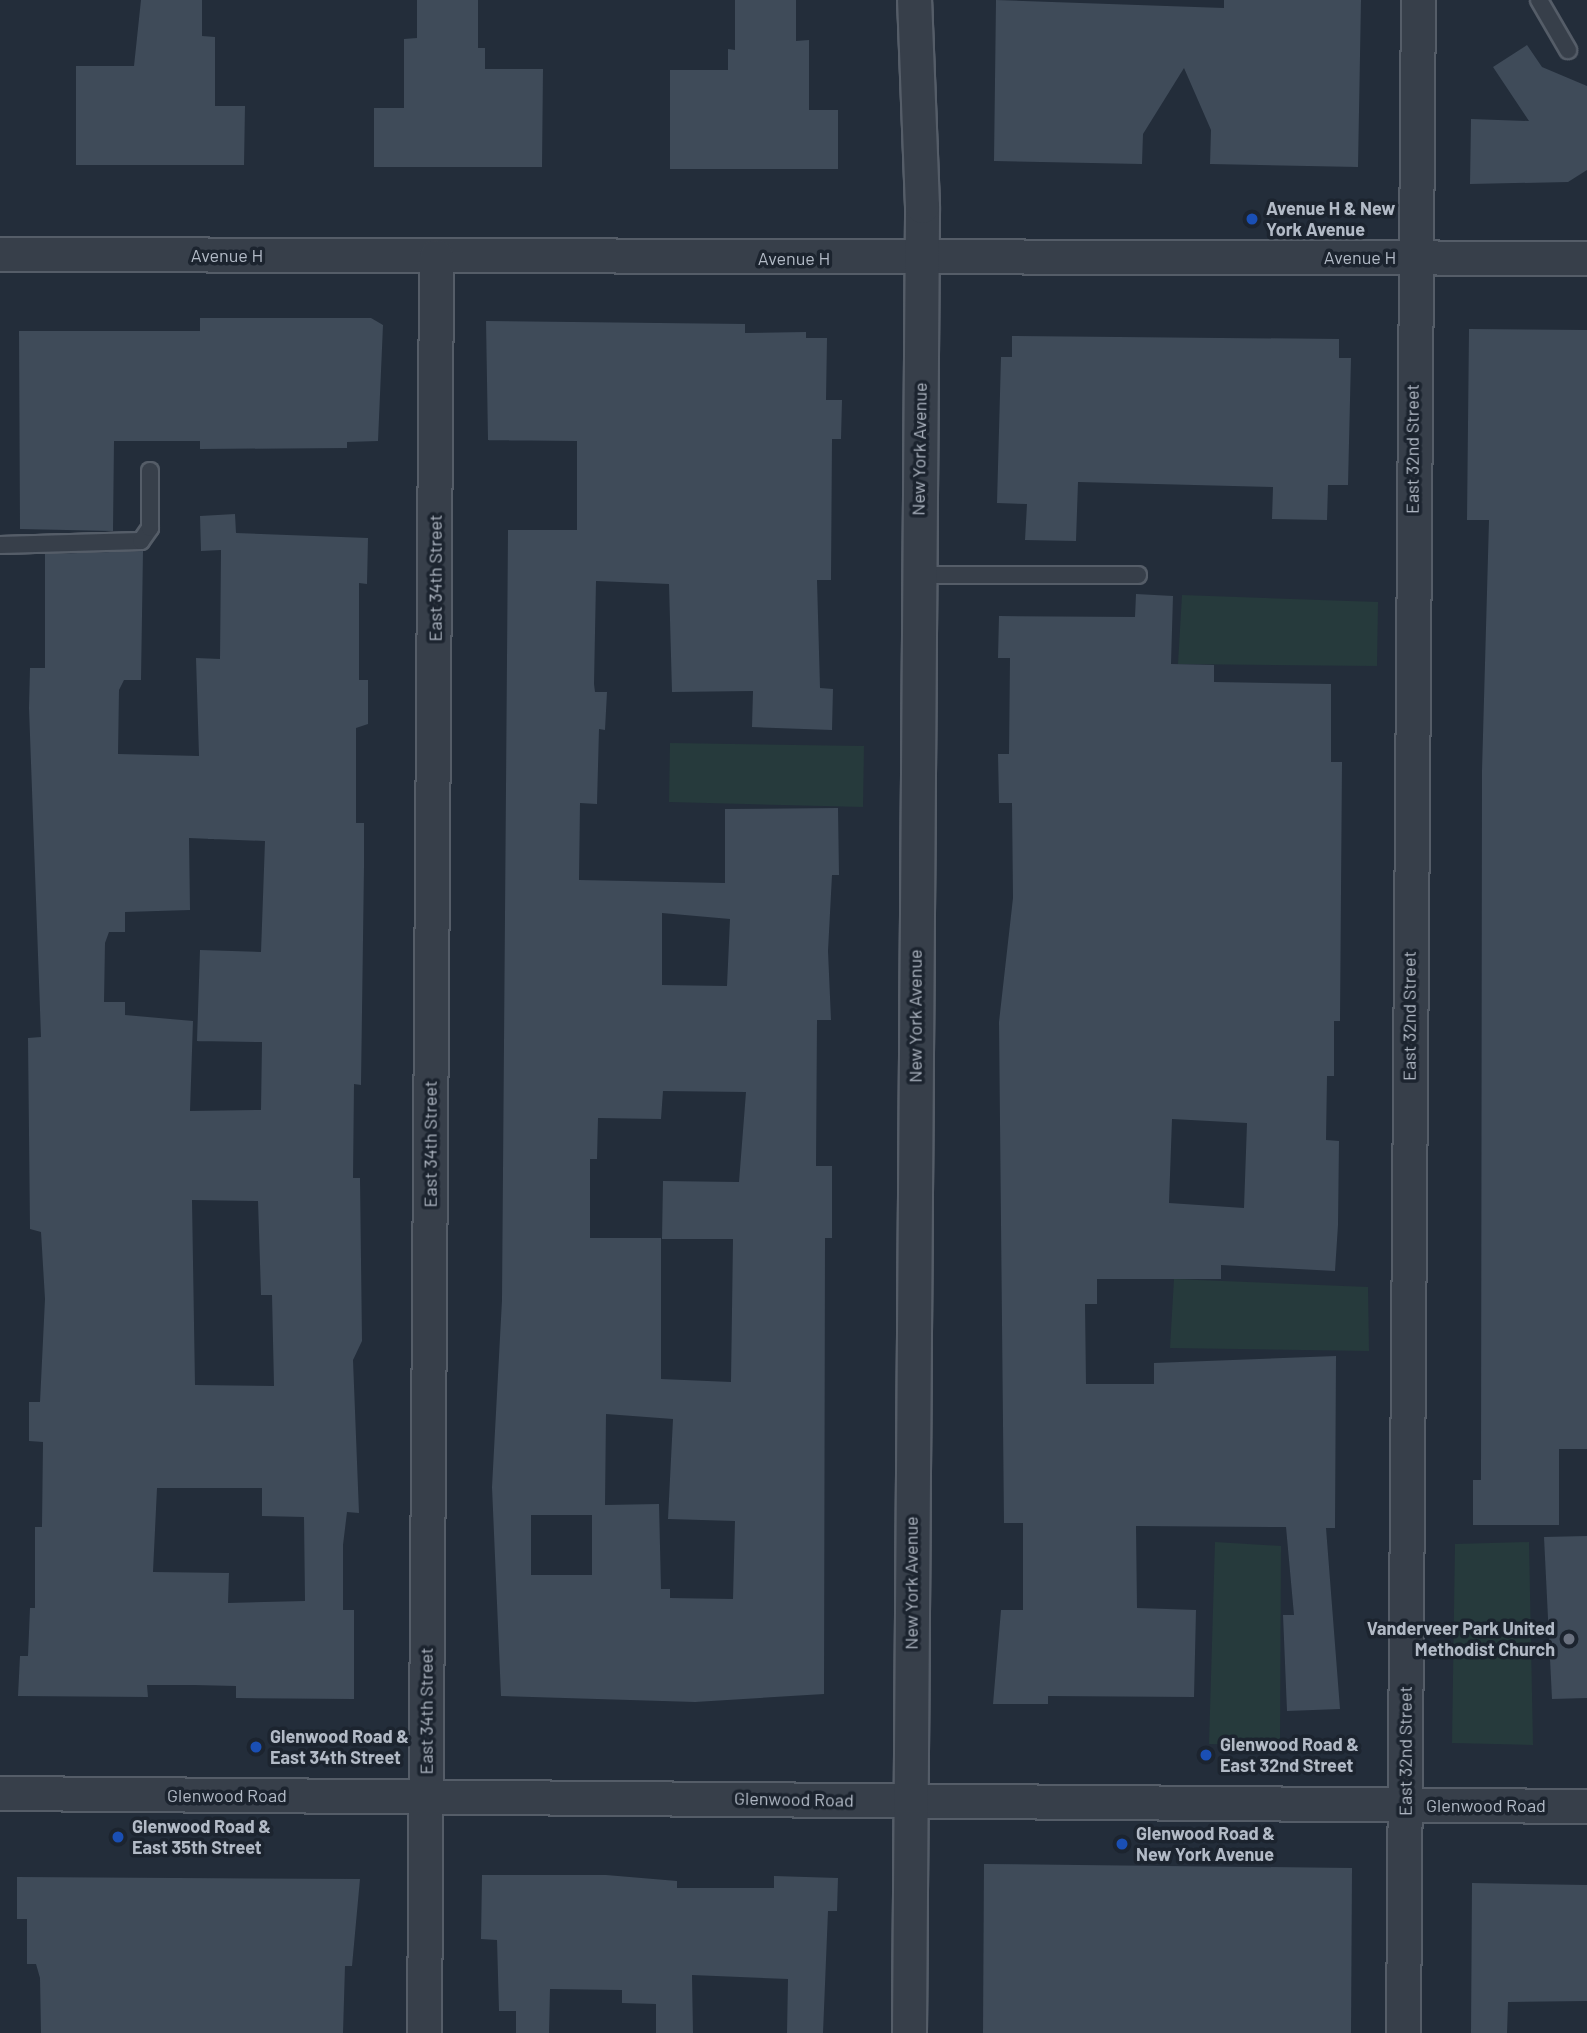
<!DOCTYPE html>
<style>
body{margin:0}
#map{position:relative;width:1587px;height:2033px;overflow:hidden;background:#232d3a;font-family:Barlow,sans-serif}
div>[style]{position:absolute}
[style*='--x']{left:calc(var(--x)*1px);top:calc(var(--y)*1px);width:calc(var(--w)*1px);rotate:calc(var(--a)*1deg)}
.green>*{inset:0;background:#263a3c}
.building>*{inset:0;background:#3f4b59}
.roads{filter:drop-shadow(2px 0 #555d68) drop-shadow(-2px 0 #555d68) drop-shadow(0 2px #555d68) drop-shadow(0 -2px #555d68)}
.service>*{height:16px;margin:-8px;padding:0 8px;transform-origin:8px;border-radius:8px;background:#373f4a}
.minor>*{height:33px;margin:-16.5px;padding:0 16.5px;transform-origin:16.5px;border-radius:16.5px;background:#373f4a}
.dots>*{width:19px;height:19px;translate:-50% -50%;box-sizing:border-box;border:4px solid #1c242f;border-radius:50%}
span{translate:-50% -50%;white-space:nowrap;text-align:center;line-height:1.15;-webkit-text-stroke:7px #1c242f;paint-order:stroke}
.poi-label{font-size:18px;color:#b2bac6;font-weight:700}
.left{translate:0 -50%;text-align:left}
.right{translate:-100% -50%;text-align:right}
.street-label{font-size:18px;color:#b2bac6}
</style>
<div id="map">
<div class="green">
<i style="clip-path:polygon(1182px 595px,1378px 602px,1377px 666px,1178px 664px)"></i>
<i style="clip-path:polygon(670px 743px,864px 746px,863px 807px,669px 802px)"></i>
<i style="clip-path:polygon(1174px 1279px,1368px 1287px,1369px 1351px,1170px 1348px)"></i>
<i style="clip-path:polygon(1215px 1542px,1281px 1546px,1280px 1746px,1209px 1744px)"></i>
<i style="clip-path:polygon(1529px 1542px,1533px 1745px,1452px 1743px,1455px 1544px)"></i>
</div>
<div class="building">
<i style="clip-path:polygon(141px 0,202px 0,202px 36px,215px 37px,215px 106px,245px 106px,244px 165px,76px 165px,76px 66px,134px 66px)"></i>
<i style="clip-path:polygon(417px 0,478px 0,478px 48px,485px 48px,485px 69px,543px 69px,542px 167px,374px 167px,374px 108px,404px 108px,404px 39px,417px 38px)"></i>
<i style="clip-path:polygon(735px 0,796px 0,796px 41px,809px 40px,809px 110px,838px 110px,838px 169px,670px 169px,670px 70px,728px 70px,728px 49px,735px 50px)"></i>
<i style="clip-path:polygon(996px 0,1224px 8px,1224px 0,1361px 0,1358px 167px,1210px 164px,1211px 130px,1184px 68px,1143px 134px,1142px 164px,994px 161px)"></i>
<i style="clip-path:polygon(1527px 45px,1542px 67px,1587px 86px,1587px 170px,1568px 182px,1470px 184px,1471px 119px,1529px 121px,1493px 67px)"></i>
<i style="clip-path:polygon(200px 318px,371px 318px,383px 325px,378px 441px,347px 442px,347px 448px,200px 449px,200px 441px,114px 441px,113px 531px,20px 529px,19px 331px,200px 331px)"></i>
<i style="clip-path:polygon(evenodd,486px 321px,745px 324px,745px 333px,806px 332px,806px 338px,827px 338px,826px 400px,842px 400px,841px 439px,832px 439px,831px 580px,817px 580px,820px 688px,833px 689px,832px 730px,752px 727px,753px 691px,672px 692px,669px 584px,596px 581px,594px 684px,595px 692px,607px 692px,605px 730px,599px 729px,597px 804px,580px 803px,579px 880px,725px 883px,725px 809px,838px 808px,839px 875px,832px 875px,828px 951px,831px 1020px,817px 1020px,816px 1166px,832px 1166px,832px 1238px,825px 1238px,824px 1694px,695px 1702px,501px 1696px,492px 1487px,502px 1300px,508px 530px,577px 530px,577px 441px,488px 440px,486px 321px,662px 913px,730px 919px,727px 986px,662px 985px,662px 913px,486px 321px,663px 1091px,746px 1092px,739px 1182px,663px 1181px,662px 1239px,733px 1239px,731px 1382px,661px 1379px,661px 1238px,590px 1238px,590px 1159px,597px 1159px,598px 1118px,661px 1119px,663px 1091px,486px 321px,606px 1414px,673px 1419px,668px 1519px,735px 1521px,733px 1599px,670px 1598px,670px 1589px,661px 1589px,659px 1504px,605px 1505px,606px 1414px,486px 321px,531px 1515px,592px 1515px,592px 1575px,531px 1575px,531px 1515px)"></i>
<i style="clip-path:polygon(1469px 329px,1587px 330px,1587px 1449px,1559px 1449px,1559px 1525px,1473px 1525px,1473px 1480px,1481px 1480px,1482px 771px,1489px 520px,1467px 520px)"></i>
<i style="clip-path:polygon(1012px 336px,1339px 339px,1339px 358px,1351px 358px,1348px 485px,1328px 485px,1327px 520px,1272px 519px,1273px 487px,1078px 482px,1076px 541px,1025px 540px,1027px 504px,997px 503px,1001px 357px,1012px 357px)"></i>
<i style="clip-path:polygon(evenodd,235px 514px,236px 533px,368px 538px,367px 584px,359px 583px,359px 680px,368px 680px,368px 724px,356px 728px,356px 823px,364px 823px,364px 866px,361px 1085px,354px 1084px,353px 1178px,360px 1178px,362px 1341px,353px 1360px,359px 1513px,347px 1512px,343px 1545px,343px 1610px,354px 1610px,354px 1699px,236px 1698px,236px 1686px,194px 1685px,147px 1685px,148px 1697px,18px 1696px,20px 1656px,28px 1656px,30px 1608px,35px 1608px,35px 1527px,42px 1527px,43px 1442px,29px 1441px,29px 1402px,40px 1402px,45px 1299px,41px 1232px,30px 1229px,28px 1038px,41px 1037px,29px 708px,30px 668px,45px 668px,45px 554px,143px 551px,141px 680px,124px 680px,119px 690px,118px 754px,199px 756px,196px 658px,220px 659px,221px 550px,201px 551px,200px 516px,235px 514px,189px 838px,265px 841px,261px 952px,200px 950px,197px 1041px,262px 1042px,261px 1110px,190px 1111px,193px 1021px,125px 1015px,125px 1002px,104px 1002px,105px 943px,109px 932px,125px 932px,125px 912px,190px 910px,189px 838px,235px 514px,192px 1200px,258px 1201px,261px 1295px,272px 1295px,274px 1386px,195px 1385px,192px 1200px,235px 514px,157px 1488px,262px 1488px,262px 1516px,304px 1517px,305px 1601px,228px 1603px,229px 1573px,153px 1572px,157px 1488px)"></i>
<i style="clip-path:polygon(evenodd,1136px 594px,1173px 596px,1171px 664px,1214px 665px,1214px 682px,1331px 684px,1331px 762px,1342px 762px,1340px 1021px,1334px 1021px,1334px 1076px,1327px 1076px,1326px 1140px,1339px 1141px,1338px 1225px,1335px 1271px,1221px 1265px,1221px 1279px,1097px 1279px,1097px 1304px,1085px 1304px,1086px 1384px,1154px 1384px,1154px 1363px,1336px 1356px,1335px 1528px,1326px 1528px,1340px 1709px,1287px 1711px,1283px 1615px,1294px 1615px,1286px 1527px,1136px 1526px,1137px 1608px,1196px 1610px,1194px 1697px,1048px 1696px,1048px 1704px,993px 1704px,1001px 1610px,1023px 1610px,1023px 1523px,1004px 1523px,999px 1022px,1013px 898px,1012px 803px,999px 803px,998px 754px,1009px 754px,1010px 658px,998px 658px,999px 616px,1135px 617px,1136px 594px,1172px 1119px,1247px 1123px,1244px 1208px,1169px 1203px,1172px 1119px)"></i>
<i style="clip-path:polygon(1587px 1536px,1587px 1698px,1552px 1699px,1544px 1537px)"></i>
<i style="clip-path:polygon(984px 1864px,1352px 1868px,1351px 2033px,983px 2033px)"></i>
<i style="clip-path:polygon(482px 1875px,606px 1875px,677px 1881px,677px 1888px,774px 1888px,774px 1876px,838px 1878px,837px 1911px,828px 1911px,823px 2033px,787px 2033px,788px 1979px,692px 1975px,693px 2033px,656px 2033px,656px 2004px,622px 2003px,622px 1990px,550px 1989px,549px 2033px,516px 2033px,516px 2011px,499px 2011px,497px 1940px,481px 1939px)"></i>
<i style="clip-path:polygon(17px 1877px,360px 1879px,352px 1966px,345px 1966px,343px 2033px,41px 2033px,40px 1978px,36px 1964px,27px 1964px,27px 1919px,17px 1919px)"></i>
<i style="clip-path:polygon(1472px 1883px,1587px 1885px,1587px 2001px,1508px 2002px,1507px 2033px,1471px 2033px)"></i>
</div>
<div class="roads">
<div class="service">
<i style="--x:1539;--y:0;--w:58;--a:59.9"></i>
<i style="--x:0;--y:545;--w:141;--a:-1.6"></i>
<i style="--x:141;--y:541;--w:16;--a:-55"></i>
<i style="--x:150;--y:528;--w:57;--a:-90"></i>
<i style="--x:917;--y:575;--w:221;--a:0"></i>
</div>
<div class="minor">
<i style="--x:0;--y:254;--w:1587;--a:0.14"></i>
<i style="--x:0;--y:1793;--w:1587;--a:0.47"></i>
<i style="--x:424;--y:2033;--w:1777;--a:-89.61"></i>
<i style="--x:909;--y:2033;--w:1827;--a:-89.59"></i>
<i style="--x:922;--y:206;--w:206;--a:-92.2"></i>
<i style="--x:1403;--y:2033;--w:2033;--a:-89.58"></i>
</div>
</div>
<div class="dots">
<i style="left:1252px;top:219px;background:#1a4fb4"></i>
<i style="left:1569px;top:1639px;background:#6b7280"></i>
<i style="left:256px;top:1747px;background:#1a4fb4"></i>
<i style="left:1206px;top:1755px;background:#1a4fb4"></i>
<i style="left:118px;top:1837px;background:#1a4fb4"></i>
<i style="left:1122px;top:1844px;background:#1a4fb4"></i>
</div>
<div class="poi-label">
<span class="left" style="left:1266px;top:219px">Avenue H &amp; New<br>York Avenue</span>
<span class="right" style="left:1555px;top:1639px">Vanderveer Park United<br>Methodist Church</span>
<span class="left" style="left:270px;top:1747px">Glenwood Road &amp;<br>East 34th Street</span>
<span class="left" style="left:1220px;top:1755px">Glenwood Road &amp;<br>East 32nd Street</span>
<span class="left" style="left:132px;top:1837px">Glenwood Road &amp;<br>East 35th Street</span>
<span class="left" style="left:1136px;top:1844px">Glenwood Road &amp;<br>New York Avenue</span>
</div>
<div class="street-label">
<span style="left:227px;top:255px">Avenue H</span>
<span style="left:1360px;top:257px">Avenue H</span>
<span style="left:794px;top:258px">Avenue H</span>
<span style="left:919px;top:449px;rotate:-89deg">New York Avenue</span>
<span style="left:1412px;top:449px;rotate:-90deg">East 32nd Street</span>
<span style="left:435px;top:578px;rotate:-90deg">East 34th Street</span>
<span style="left:915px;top:1016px;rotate:-90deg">New York Avenue</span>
<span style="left:1409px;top:1016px;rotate:-90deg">East 32nd Street</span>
<span style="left:430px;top:1144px;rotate:-90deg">East 34th Street</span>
<span style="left:911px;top:1583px;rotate:-90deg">New York Avenue</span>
<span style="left:426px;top:1711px;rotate:-90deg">East 34th Street</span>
<span style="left:1405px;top:1751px;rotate:-90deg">East 32nd Street</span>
<span style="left:227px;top:1795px">Glenwood Road</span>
<span style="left:794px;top:1799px;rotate:1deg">Glenwood Road</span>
<span style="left:1486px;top:1805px">Glenwood Road</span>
</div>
</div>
